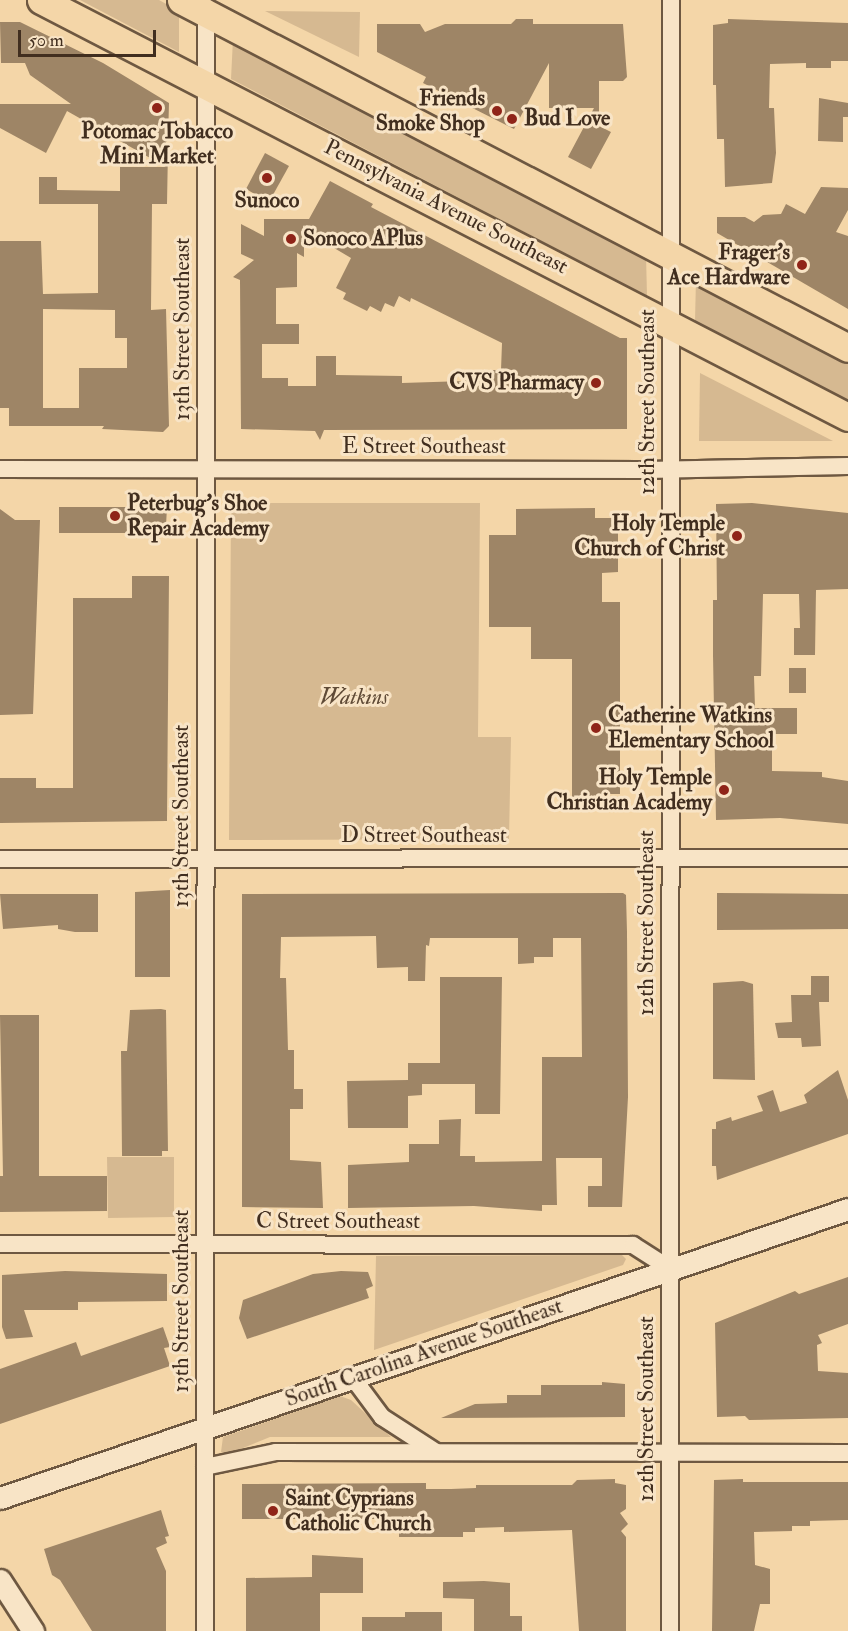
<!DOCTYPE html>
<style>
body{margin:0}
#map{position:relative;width:848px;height:1631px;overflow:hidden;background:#f4d6a8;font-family:"IM FELL Double Pica",serif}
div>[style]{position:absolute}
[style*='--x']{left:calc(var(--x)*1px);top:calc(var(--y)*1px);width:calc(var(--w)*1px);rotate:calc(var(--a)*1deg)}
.green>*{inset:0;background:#d6b991}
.building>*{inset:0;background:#9e8566}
.roads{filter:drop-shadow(2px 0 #6e5841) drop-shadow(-2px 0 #6e5841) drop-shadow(0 2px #6e5841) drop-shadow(0 -2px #6e5841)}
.minor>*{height:16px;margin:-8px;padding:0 8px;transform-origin:8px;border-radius:8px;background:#f8e4c6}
.tertiary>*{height:21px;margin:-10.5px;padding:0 10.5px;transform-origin:10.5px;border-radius:10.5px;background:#f8e4c6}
.primary>*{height:27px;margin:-13.5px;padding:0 13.5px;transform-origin:13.5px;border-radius:13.5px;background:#f4d6a8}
.dots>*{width:16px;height:16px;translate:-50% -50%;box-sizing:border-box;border:3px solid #f8e4c6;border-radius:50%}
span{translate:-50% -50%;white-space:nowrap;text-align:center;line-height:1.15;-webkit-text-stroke:6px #f8e4c6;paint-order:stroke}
.poi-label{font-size:22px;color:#412e1f;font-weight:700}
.right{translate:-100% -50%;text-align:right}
.left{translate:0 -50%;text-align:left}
.street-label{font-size:22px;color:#412e1f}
.park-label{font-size:22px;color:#5f4a36;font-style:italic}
.scale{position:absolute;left:18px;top:30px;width:138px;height:27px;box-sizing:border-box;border:3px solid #412e1f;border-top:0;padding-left:8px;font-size:18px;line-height:21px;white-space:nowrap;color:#412e1f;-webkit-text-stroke:4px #f8e4c6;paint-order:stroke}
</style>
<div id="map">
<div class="green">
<i style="clip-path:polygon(80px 0,159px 0,179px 11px,179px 52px)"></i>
<i style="clip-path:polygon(265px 11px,360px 12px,359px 57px)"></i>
<i style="clip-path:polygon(233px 39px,646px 255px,647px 296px,231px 79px)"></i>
<i style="clip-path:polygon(696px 279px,848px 359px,848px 401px,695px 321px)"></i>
<i style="clip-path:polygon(700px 373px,833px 441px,699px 441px)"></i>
<i style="clip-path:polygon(231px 503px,480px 503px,478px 737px,511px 737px,509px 839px,229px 840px)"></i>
<i style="clip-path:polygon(107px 1157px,174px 1157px,174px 1217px,108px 1218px)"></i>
<i style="clip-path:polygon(622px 1255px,626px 1259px,623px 1265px,374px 1350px,376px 1256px)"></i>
<i style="clip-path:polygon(340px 1396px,351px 1400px,391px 1437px,270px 1437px,228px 1454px,221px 1452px,223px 1437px)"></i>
</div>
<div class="building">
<i style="clip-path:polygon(516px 19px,533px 19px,533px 24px,623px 24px,627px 77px,623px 81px,599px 81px,599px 126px,611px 132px,591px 169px,568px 157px,594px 108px,549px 108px,549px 63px,514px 129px,423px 83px,426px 77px,377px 52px,377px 24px,420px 24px,425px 32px,445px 24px,511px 24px)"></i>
<i style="clip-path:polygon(728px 19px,848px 23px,848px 61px,831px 61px,831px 68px,806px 68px,806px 63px,770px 64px,769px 108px,774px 108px,776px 153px,772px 183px,725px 187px,724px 139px,717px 139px,716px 85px,713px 85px,713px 25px,728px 23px)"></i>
<i style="clip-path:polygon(evenodd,0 22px,20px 22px,103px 63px,169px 103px,168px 139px,165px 144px,168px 149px,167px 204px,152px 204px,151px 310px,166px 309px,169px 426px,163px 432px,102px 429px,104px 426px,9px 426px,9px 408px,0 408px,0 241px,41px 241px,43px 294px,98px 293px,98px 204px,39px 204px,39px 177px,57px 177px,57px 190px,120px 191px,120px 167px,166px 167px,67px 111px,46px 153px,0 128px,0 104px,71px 104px,30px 75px,25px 63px,1px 63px,0 22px,43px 309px,115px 310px,115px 338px,127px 338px,127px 368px,79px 368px,79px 408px,43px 408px,43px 309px)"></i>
<i style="clip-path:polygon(819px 98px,848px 103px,848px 117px,843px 117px,843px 142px,818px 141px)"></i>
<i style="clip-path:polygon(265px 153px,289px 166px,269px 202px,246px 189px)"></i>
<i style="clip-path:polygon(evenodd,330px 181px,373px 204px,371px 207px,620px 338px,627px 338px,627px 429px,324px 430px,320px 440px,315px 431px,241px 429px,240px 280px,233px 277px,254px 260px,241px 254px,241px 224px,264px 236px,264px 219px,309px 219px,330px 181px,304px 242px,324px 242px,351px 258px,336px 288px,346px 293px,343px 299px,367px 311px,370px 306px,381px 312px,385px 303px,394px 307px,399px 296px,410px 302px,411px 298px,502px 343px,501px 370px,485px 370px,485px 377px,465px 377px,465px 381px,402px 383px,402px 376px,336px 375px,336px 356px,316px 356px,316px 386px,288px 386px,288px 378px,262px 378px,262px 344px,299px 344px,299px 324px,276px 324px,276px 288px,297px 287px,297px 253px,304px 257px,304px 242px)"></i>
<i style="clip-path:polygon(821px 187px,848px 188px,848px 210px,836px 232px,848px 236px,848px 309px,717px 233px,717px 217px,745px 217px,754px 222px,763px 215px,781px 214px,786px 204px,805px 214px)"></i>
<i style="clip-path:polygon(752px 503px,848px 513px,848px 589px,816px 590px,815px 655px,794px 655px,794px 628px,800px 628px,799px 594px,763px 594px,761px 676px,754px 676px,755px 708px,797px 708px,797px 734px,772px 734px,772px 771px,822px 772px,822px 777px,848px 781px,848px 824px,780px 818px,716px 820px,713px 655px,713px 600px,717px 600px,716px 504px)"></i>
<i style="clip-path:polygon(59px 507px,167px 507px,166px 526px,145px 526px,145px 533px,59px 533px)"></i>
<i style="clip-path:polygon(595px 508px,595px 518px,618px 518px,618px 572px,602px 573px,602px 602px,620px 602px,620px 794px,602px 794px,602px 809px,572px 809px,572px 659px,531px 659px,531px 627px,489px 627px,489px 535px,516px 535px,516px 509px)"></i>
<i style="clip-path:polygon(0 509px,15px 520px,40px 520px,33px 714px,0 715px)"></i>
<i style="clip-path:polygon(132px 576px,169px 576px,167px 821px,0 823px,0 778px,36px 778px,36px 788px,73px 788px,73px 598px,132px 598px)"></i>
<i style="clip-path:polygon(789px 668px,806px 668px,806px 693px,789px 693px)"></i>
<i style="clip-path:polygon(170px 890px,170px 977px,135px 977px,135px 892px)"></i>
<i style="clip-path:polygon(623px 893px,626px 895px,627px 932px,628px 1097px,622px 1207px,588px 1207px,588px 1186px,602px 1186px,602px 1158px,556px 1158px,557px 1205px,542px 1205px,542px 1211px,474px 1206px,348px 1208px,348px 1165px,409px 1162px,409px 1144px,439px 1144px,439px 1120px,461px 1119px,460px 1156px,475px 1156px,475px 1162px,542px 1161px,542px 1057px,582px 1057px,581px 938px,553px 938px,553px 957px,534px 957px,534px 963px,518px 964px,518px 938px,430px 938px,429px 946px,426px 945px,425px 981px,408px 981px,408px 967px,377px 968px,376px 936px,281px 937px,280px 978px,286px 978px,288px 1050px,294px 1050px,294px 1089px,303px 1089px,303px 1109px,290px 1109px,290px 1160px,321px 1162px,323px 1208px,242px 1207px,242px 894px)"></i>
<i style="clip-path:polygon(717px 893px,848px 894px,848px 929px,717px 930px)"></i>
<i style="clip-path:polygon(0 894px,98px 894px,98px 932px,75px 932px,58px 929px,58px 925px,3px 929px)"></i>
<i style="clip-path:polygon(811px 976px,829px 976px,829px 1002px,819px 1002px,821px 1046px,802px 1047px,801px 1038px,778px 1038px,775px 1023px,792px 1022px,791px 995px,811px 995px)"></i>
<i style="clip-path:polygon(440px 977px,502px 977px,500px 1114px,475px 1114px,475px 1084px,422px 1084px,422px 1095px,408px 1096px,408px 1128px,348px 1128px,347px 1081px,408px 1080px,408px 1063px,440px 1063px)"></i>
<i style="clip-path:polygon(743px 981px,753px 984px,755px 1080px,713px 1079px,713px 983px)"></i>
<i style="clip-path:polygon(161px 1009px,166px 1010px,168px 1151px,162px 1151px,162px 1156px,122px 1156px,121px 1051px,127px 1051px,130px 1010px)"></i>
<i style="clip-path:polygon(0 1015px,39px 1015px,39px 1176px,107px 1176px,107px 1211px,0 1212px,0 1176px,3px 1176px)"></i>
<i style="clip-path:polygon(838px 1070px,848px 1100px,848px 1134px,717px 1180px,716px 1166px,712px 1166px,712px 1129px,716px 1129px,716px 1122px,731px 1117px,732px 1121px,763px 1111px,757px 1096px,773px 1090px,780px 1112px,807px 1103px,804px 1095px)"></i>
<i style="clip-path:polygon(65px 1271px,167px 1274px,167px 1301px,78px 1302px,78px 1310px,24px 1310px,33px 1337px,6px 1339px,2px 1327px,2px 1275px)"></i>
<i style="clip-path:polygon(341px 1271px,368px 1272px,373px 1286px,366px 1289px,369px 1298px,247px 1339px,239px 1318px,243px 1300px,313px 1274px)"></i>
<i style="clip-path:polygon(848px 1277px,848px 1324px,818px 1335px,822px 1343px,817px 1345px,818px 1371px,848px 1373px,848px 1418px,749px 1420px,745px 1416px,717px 1417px,715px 1323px,795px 1291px,799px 1294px)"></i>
<i style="clip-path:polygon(163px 1327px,170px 1347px,164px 1348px,170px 1366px,0 1424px,0 1369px,76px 1342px,81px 1356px)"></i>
<i style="clip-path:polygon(602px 1382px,625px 1384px,625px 1417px,441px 1418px,475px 1404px,507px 1403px,507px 1395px,541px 1395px,541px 1385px,602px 1385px)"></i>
<i style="clip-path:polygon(615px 1479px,615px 1483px,626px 1485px,626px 1509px,620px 1513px,628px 1524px,621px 1531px,626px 1537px,626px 1631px,579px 1631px,572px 1530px,504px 1532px,504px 1527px,475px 1528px,475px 1532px,463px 1532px,463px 1537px,399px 1537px,399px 1519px,242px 1519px,242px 1484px,426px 1483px,426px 1489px,451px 1489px,476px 1488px,476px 1485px,572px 1485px,577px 1480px)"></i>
<i style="clip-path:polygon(743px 1479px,743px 1482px,848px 1482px,848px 1520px,810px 1521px,810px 1526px,792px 1526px,792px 1531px,754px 1532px,755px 1565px,770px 1569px,770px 1604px,760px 1604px,754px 1631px,712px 1631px,714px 1480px)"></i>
<i style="clip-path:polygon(161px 1510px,169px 1536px,165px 1537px,167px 1543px,156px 1548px,166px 1571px,166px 1631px,92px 1631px,60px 1580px,52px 1575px,44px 1549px)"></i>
<i style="clip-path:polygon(312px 1555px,363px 1558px,363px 1593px,320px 1593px,320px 1631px,246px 1631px,246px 1578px,312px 1577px)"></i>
<i style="clip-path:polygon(484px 1581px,510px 1583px,510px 1616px,522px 1616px,522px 1631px,474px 1631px,474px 1599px,443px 1598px,443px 1582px)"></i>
<i style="clip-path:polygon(405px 1612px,442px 1612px,442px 1631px,362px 1631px,362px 1617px,405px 1617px)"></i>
</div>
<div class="roads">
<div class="minor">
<i style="--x:0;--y:469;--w:646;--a:0.09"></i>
<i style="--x:646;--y:470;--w:202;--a:-1.1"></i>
<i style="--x:0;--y:859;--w:848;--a:-0.07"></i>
<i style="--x:0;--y:1244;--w:633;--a:0.09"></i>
<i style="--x:633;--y:1245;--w:43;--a:32.6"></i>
<i style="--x:353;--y:1378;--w:49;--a:53.4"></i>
<i style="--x:382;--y:1417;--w:64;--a:32.9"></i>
<i style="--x:205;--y:1467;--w:73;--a:-11.9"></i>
<i style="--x:276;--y:1452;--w:572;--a:0.1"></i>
<i style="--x:205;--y:1631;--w:1624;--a:-89.96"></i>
<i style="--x:670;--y:1631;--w:1631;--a:-89.96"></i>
</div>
<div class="tertiary">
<i style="--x:0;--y:1498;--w:896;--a:-18.82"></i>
<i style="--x:0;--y:1580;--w:61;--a:57.1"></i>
</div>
<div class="primary">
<i style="--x:41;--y:0;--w:908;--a:27.33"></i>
<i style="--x:181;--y:0;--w:752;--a:27.55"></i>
</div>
</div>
<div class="dots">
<i style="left:157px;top:108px;background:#8f2418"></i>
<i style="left:497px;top:111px;background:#8f2418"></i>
<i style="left:512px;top:119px;background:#8f2418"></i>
<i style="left:267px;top:178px;background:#8f2418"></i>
<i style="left:291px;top:239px;background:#8f2418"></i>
<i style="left:802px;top:265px;background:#8f2418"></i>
<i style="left:596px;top:383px;background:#8f2418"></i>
<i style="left:115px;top:516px;background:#8f2418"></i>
<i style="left:737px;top:536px;background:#8f2418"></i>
<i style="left:596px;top:728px;background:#8f2418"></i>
<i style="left:724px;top:790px;background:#8f2418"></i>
<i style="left:273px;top:1511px;background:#8f2418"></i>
</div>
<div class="poi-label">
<span class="right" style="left:485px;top:111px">Friends<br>Smoke Shop</span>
<span class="left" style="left:524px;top:119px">Bud Love</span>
<span style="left:157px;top:144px">Potomac Tobacco<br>Mini Market</span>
<span style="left:267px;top:201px">Sunoco</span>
<span class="left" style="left:303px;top:239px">Sonoco APlus</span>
<span class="right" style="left:790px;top:265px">Frager's<br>Ace Hardware</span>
<span class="right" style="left:584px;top:383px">CVS Pharmacy</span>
<span class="left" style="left:127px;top:516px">Peterbug's Shoe<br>Repair Academy</span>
<span class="right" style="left:725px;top:536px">Holy Temple<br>Church of Christ</span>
<span class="left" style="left:608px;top:728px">Catherine Watkins<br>Elementary School</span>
<span class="right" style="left:712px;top:790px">Holy Temple<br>Christian Academy</span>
<span class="left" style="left:285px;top:1511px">Saint Cyprians<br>Catholic Church</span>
</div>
<div class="street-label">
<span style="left:446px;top:207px;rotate:27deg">Pennsylvania Avenue Southeast</span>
<span style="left:183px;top:329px;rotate:-90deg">13th Street Southeast</span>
<span style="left:648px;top:402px;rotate:-90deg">12th Street Southeast</span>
<span style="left:424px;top:447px">E Street Southeast</span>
<span style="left:182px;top:816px;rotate:-90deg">13th Street Southeast</span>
<span style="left:424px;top:836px">D Street Southeast</span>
<span style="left:647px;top:923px;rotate:-90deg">12th Street Southeast</span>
<span style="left:338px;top:1222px">C Street Southeast</span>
<span style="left:182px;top:1301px;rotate:-90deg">13th Street Southeast</span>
<span style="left:424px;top:1353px;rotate:-19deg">South Carolina Avenue Southeast</span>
<span style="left:647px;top:1409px;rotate:-90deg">12th Street Southeast</span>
</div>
<div class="park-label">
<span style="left:354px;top:698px">Watkins</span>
</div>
<div class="scale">50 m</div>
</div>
